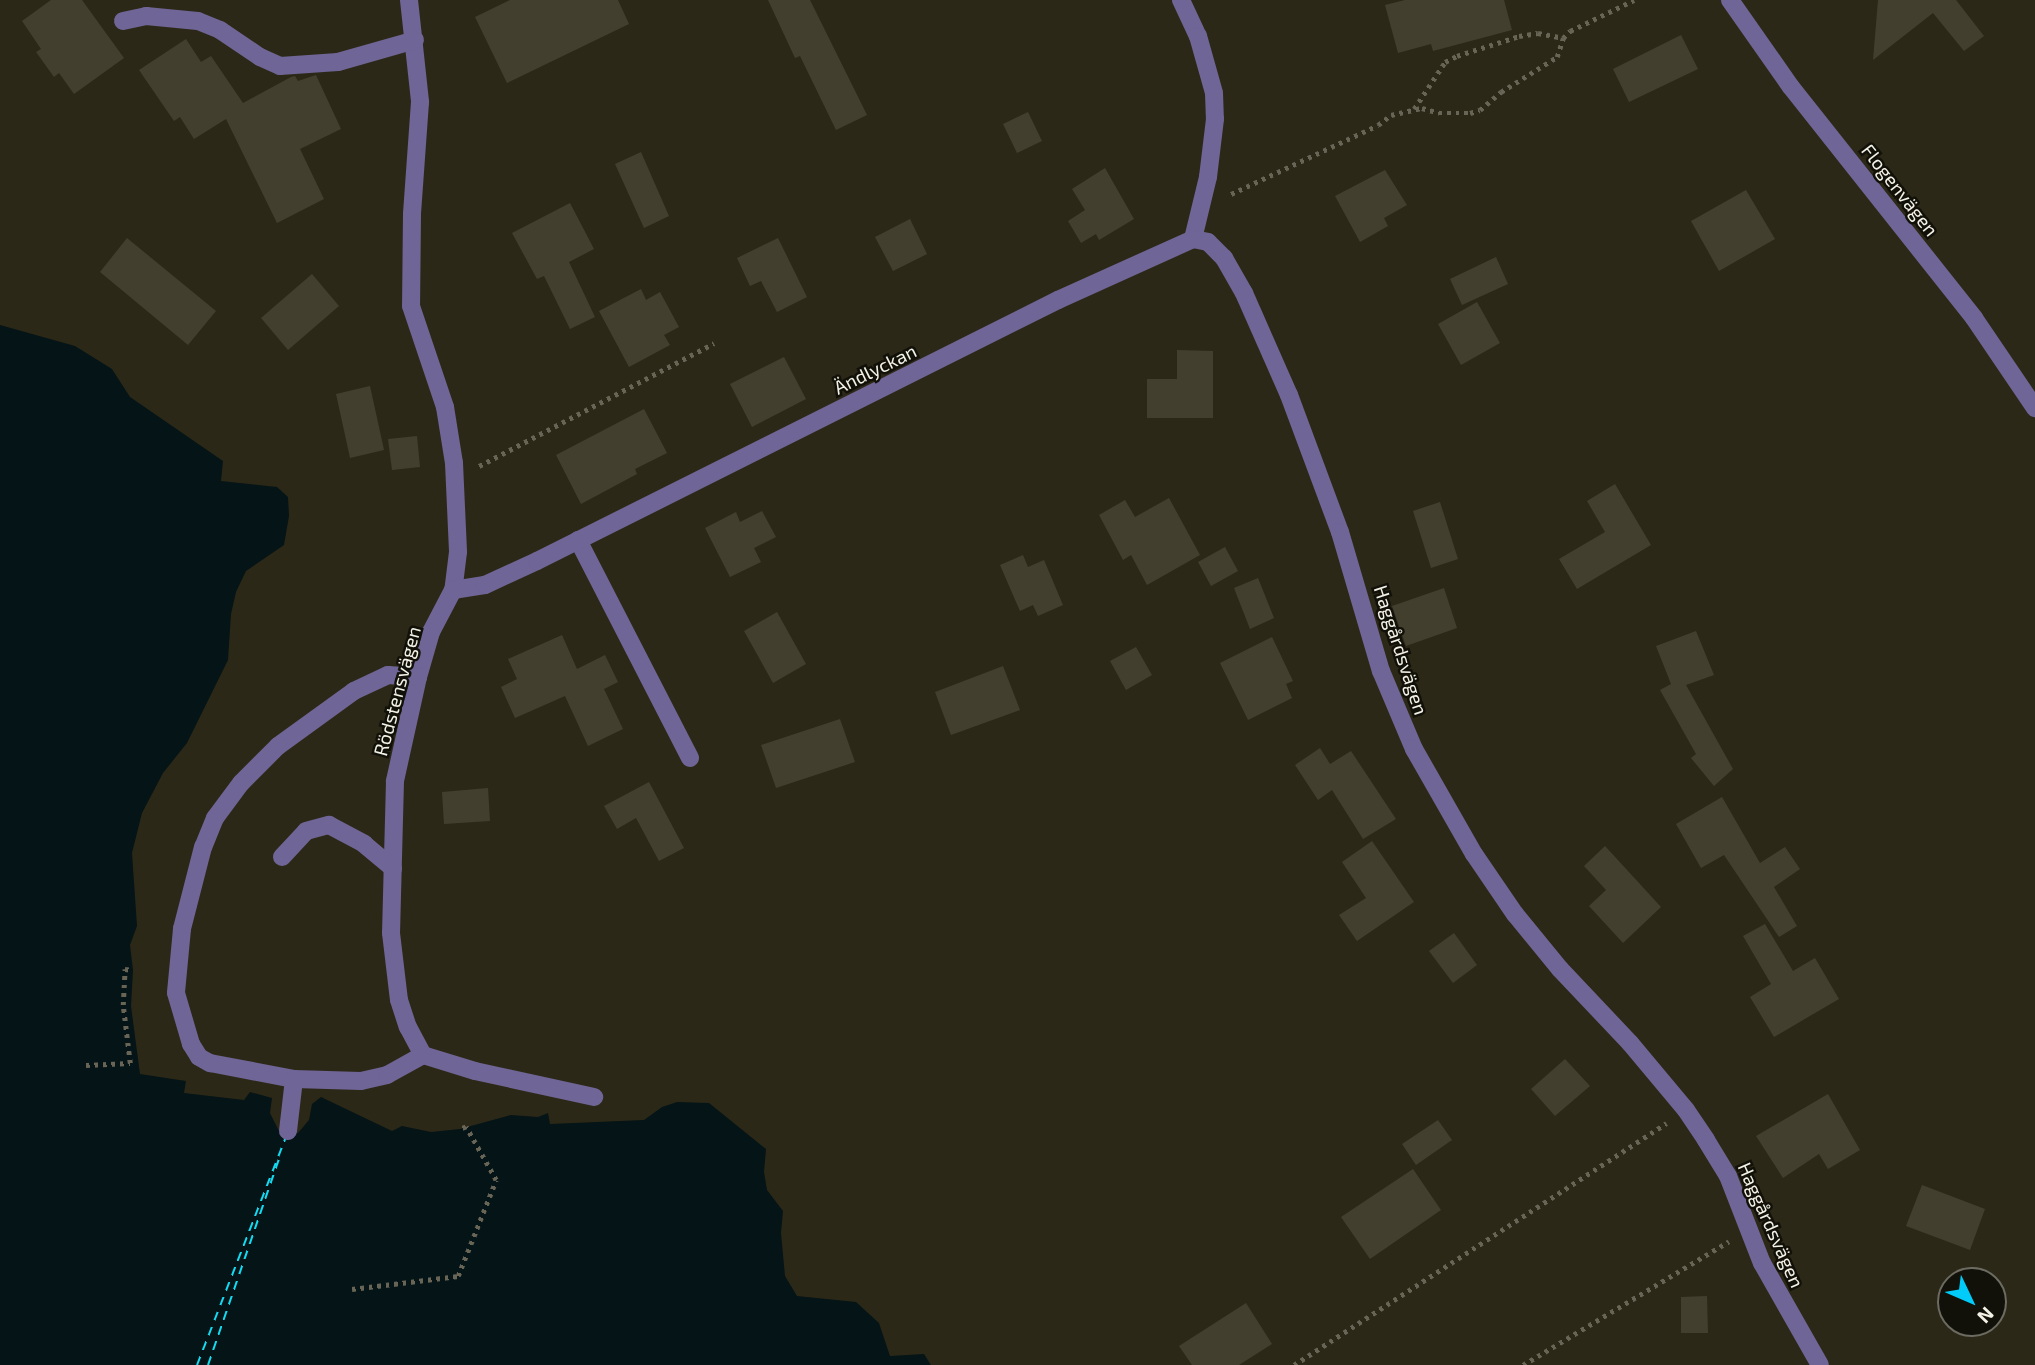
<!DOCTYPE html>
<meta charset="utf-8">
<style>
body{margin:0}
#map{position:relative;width:2035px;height:1365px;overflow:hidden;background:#2c2817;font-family:"Exo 2",sans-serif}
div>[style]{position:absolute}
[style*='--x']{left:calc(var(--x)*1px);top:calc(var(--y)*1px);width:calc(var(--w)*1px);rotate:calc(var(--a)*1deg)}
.water>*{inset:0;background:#051416}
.ferry>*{height:2px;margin-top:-1px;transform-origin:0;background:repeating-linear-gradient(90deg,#13dbf2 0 9px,transparent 0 16px)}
.building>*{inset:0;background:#433f2e}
.path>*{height:4.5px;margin-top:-2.25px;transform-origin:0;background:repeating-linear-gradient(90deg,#686556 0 3.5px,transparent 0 8.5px)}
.minor>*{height:18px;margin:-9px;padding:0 9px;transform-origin:9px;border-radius:9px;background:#6f6596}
span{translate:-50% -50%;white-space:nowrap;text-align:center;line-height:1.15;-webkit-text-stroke:5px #121109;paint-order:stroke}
.street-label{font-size:19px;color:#f4f2e7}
.north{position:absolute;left:1937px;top:1267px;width:70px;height:70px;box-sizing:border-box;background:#121109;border:2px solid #6c6b62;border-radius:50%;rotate:134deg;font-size:19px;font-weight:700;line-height:28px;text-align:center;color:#f4f2e7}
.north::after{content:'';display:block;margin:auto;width:24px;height:32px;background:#00cbf9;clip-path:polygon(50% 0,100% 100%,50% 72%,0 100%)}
</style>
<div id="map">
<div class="water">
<i style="clip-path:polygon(0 325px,75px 346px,112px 369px,130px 397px,223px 461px,221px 481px,277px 487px,288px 497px,289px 516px,284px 545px,246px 571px,236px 592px,231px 614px,228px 660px,187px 743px,163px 773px,142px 813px,132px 853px,137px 926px,130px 945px,133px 970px,131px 1006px,140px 1074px,186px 1081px,184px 1093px,244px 1100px,250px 1092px,272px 1098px,270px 1113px,279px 1131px,298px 1133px,309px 1120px,312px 1104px,321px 1097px,392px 1131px,402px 1126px,431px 1132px,460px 1129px,511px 1115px,538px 1117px,548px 1113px,550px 1124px,644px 1120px,662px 1107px,677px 1102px,709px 1103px,766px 1149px,764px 1172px,767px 1190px,783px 1211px,781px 1233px,785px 1276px,797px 1296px,856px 1302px,879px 1323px,890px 1356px,924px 1354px,931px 1365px,0 1365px)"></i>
</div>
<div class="ferry">
<i style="--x:197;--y:1365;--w:243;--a:-68.7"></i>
<i style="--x:208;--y:1365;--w:218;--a:-71"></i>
</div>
<div class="building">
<i style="clip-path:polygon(51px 0,82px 0,124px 58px,74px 94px,59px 73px,54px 77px,36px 52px,41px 49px,22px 21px)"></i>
<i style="clip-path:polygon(510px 0,618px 0,629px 24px,507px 83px,475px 17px)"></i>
<i style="clip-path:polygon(768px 0,810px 0,867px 115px,836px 130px,800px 56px,795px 58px)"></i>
<i style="clip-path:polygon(1405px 0,1504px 0,1512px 30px,1433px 51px,1431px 44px,1398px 53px,1385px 5px)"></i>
<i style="clip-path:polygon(1878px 0,1956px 0,1984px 36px,1964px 51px,1933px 13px,1873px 60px)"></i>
<i style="clip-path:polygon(1681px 35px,1698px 69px,1629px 102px,1613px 69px)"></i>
<i style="clip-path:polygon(186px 39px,201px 62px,211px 56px,243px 103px,291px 77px,295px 76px,298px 81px,316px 75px,341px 129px,300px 149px,324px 199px,277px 223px,226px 119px,194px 139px,180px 117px,174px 121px,139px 70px)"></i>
<i style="clip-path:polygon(1028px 112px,1042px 141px,1017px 153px,1003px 124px)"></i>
<i style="clip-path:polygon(641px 152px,669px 216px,644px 228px,615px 164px)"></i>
<i style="clip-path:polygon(1105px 168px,1134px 219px,1099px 240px,1096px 234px,1081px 243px,1068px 221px,1085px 210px,1072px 189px)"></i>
<i style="clip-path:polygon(1385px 170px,1407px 205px,1384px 218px,1388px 226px,1360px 242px,1335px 196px)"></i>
<i style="clip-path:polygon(1746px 190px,1775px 239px,1719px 271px,1691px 221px)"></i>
<i style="clip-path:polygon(570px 203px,594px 249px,569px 262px,595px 317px,570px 329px,544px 276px,537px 279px,512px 233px)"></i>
<i style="clip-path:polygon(910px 219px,927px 254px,893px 271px,875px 237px)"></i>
<i style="clip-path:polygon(127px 238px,216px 311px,188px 345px,100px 272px)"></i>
<i style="clip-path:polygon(778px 238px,807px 297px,777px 312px,761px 281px,750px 286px,737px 258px)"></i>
<i style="clip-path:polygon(1496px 257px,1508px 284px,1462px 305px,1450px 279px)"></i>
<i style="clip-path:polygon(312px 274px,339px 306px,288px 350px,261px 318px)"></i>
<i style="clip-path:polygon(641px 289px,646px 300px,660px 292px,679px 327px,664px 335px,670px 345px,629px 367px,599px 311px)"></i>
<i style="clip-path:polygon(1477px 302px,1500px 343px,1461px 365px,1438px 324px)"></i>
<i style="clip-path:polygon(1177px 350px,1213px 351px,1213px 418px,1147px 418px,1147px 379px,1177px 379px)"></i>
<i style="clip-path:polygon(784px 357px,806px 399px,752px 427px,730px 384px)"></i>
<i style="clip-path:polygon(370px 386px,384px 450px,350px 458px,336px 394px)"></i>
<i style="clip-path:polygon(644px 409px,667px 453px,635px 469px,637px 474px,581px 504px,556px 455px)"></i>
<i style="clip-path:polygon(417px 436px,420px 467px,392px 470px,388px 439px)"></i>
<i style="clip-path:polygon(1615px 484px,1651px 545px,1577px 589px,1559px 559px,1605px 532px,1587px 501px)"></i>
<i style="clip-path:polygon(1169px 498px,1200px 555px,1147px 585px,1131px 555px,1123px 560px,1099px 515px,1125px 500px,1135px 517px)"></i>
<i style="clip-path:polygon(1440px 502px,1458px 559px,1431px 568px,1413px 511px)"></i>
<i style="clip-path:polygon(762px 511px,776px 537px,754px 548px,761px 562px,730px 577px,705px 528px,736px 512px,740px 522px)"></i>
<i style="clip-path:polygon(1225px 547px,1238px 571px,1211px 586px,1198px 562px)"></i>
<i style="clip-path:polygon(1023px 555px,1028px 567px,1044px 560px,1063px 605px,1038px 616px,1033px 605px,1020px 611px,1000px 565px)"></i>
<i style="clip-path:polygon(1258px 578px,1274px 618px,1250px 629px,1234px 588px)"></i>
<i style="clip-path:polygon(1444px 588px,1457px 628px,1406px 646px,1392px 606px)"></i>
<i style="clip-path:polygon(777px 612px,806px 664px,773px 683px,744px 631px)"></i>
<i style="clip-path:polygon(1696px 631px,1714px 675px,1686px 685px,1733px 769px,1714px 786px,1691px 758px,1696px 754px,1660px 690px,1671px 684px,1656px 646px)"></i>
<i style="clip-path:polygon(562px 635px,577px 669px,605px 655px,618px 682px,604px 689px,623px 729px,588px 746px,565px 696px,515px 718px,501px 687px,517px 679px,508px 659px)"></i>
<i style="clip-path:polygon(1272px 637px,1293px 681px,1286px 684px,1292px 698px,1248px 720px,1220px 663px)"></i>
<i style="clip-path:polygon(1136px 647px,1152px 675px,1126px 690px,1110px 661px)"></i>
<i style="clip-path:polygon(1003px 666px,1020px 710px,951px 735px,935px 692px)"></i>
<i style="clip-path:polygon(840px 719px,855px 762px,776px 788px,761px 745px)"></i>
<i style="clip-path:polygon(1320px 748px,1330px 764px,1351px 751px,1396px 819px,1363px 839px,1332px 790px,1318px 800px,1295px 765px)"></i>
<i style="clip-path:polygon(649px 782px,684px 848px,659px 861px,636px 818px,617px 829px,604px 806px)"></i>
<i style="clip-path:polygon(488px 788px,490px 821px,444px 824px,442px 792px)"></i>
<i style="clip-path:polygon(1722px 797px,1760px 863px,1785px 847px,1800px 869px,1774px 887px,1797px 926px,1779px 937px,1724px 855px,1701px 868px,1676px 824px)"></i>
<i style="clip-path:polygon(1372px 841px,1414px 902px,1357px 941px,1339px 915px,1366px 898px,1342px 862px)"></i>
<i style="clip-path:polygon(1605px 846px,1661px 907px,1623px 943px,1589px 906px,1606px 890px,1584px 866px)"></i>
<i style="clip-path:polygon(1765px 924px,1793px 971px,1815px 958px,1839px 999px,1774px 1037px,1750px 997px,1771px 984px,1743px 936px)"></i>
<i style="clip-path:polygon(1454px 933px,1477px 965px,1453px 983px,1429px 951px)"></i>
<i style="clip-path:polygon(1565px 1059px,1590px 1086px,1555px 1116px,1531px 1089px)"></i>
<i style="clip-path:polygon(1828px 1094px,1860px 1150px,1828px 1169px,1819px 1154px,1783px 1178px,1756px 1136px)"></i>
<i style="clip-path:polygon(1438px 1120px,1452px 1140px,1416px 1165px,1402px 1144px)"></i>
<i style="clip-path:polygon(1413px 1169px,1441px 1210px,1370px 1259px,1341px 1217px)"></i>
<i style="clip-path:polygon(1922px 1185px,1985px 1209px,1970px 1250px,1906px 1226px)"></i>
<i style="clip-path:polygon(1707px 1296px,1708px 1333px,1681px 1333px,1681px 1297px)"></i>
<i style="clip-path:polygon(1246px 1303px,1272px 1344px,1239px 1365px,1192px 1365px,1179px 1346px)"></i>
</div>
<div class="path">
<i style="--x:1414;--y:109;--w:56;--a:-56.6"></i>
<i style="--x:1445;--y:62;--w:13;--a:-27"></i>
<i style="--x:1457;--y:56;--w:65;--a:-17.9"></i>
<i style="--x:1519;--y:36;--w:19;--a:-9"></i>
<i style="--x:1538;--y:33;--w:25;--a:11"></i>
<i style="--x:1231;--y:194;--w:162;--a:-25.1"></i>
<i style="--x:1378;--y:125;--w:16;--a:-38"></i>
<i style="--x:1391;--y:115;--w:32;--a:-13"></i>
<i style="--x:1422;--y:108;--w:18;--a:16"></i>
<i style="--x:1439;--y:113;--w:31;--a:0"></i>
<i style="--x:1470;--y:113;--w:10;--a:-17"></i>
<i style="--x:1480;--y:110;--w:28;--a:-41"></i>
<i style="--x:1501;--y:92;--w:66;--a:-32"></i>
<i style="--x:1557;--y:57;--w:20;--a:-72"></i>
<i style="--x:1563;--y:38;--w:10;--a:-45"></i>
<i style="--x:1570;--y:31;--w:71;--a:-25.8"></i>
<i style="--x:479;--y:466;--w:265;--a:-27.6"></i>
<i style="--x:86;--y:1065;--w:44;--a:-2.6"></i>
<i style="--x:130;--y:1063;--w:58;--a:-96.9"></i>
<i style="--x:123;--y:1005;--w:36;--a:-87"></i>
<i style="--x:125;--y:969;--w:8;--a:7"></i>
<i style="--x:352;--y:1289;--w:107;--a:-7"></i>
<i style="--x:458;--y:1276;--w:103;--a:-68.4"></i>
<i style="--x:496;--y:1180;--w:61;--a:-119.5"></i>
<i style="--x:466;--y:1127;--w:6;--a:162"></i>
<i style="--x:1294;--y:1365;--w:444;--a:-33"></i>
<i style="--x:1523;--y:1365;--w:240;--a:-31"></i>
</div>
<div class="minor">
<i style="--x:409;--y:0;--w:103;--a:83.8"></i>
<i style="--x:420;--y:102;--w:112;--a:94.1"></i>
<i style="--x:412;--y:214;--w:92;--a:90.6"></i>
<i style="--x:411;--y:306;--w:107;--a:71.4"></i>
<i style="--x:445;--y:407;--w:57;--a:80.9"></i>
<i style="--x:454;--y:463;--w:89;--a:87.4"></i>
<i style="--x:458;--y:552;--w:38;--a:97"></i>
<i style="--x:453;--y:590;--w:47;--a:117.6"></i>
<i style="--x:431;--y:632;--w:47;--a:106.1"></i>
<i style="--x:418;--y:677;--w:107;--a:102.5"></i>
<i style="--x:395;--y:781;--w:152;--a:91.5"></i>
<i style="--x:391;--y:933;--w:67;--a:83.2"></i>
<i style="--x:399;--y:1000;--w:28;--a:72"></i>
<i style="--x:408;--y:1027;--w:32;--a:62"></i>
<i style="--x:423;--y:1055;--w:54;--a:17.1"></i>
<i style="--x:475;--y:1071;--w:122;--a:12.3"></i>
<i style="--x:1181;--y:0;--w:40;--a:65"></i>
<i style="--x:1198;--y:36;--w:59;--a:74.3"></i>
<i style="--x:1214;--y:93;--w:26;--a:88"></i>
<i style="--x:1215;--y:119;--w:58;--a:96.9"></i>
<i style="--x:1208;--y:177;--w:64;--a:103.6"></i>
<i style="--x:1193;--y:239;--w:15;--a:11"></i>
<i style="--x:1208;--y:242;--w:23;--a:45"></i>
<i style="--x:1224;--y:258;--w:40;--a:60.3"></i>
<i style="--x:1244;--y:293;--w:111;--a:66.2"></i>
<i style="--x:1289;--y:395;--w:146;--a:69.6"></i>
<i style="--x:1340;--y:532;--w:145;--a:73.6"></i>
<i style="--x:1381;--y:671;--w:85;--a:67.1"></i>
<i style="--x:1414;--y:749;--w:121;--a:60.3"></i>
<i style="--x:1474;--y:854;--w:73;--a:55.7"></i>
<i style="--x:1515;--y:914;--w:71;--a:50.7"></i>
<i style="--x:1560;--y:969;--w:102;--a:46.6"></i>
<i style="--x:1630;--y:1043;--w:87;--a:50.1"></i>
<i style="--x:1686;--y:1110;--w:36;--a:56"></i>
<i style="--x:1706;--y:1140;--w:42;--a:58.6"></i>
<i style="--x:1728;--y:1176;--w:93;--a:68.7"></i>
<i style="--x:1762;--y:1263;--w:117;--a:60.4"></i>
<i style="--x:1730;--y:0;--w:106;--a:55"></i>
<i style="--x:1791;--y:87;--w:295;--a:51.6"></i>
<i style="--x:1974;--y:318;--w:109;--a:55.9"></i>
<i style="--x:123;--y:21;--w:24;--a:-12"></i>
<i style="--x:146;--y:16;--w:52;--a:5.5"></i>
<i style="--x:198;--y:21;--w:24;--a:22"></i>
<i style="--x:220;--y:30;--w:48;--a:34"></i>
<i style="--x:260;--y:57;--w:22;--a:24"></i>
<i style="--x:280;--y:66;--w:58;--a:-3.9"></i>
<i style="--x:338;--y:62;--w:80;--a:-15.9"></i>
<i style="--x:578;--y:540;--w:245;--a:62.8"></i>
<i style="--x:453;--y:590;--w:32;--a:-9"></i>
<i style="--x:485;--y:585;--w:57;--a:-24.8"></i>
<i style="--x:537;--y:561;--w:583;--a:-26.61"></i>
<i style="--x:1058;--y:300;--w:148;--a:-24.3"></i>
<i style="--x:418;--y:677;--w:30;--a:-176"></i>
<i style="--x:388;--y:675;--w:38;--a:155"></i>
<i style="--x:354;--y:691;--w:94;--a:144.1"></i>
<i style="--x:278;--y:746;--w:52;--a:135"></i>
<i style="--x:241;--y:783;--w:44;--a:126.6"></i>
<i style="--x:215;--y:818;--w:31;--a:112"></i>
<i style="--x:203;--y:847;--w:85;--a:104.4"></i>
<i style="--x:182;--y:929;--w:64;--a:95.4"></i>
<i style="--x:176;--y:993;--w:53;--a:73.6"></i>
<i style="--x:191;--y:1044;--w:15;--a:58"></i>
<i style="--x:199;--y:1057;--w:13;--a:29"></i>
<i style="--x:210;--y:1063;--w:86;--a:10.8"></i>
<i style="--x:294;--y:1079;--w:67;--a:1.7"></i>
<i style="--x:361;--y:1081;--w:27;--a:-13"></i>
<i style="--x:387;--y:1075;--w:41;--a:-29.1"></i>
<i style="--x:282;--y:857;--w:35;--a:-47"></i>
<i style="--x:306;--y:831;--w:24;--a:-15"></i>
<i style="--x:329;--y:825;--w:40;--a:28"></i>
<i style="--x:364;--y:844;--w:38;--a:40"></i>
<i style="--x:288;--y:1131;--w:52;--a:-83.4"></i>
</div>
<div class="street-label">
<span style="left:1900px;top:190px;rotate:52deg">Flogenvägen</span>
<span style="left:875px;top:369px;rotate:-26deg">Ändlyckan</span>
<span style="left:1401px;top:650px;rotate:72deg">Haggårdsvägen</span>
<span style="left:397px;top:691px;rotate:-75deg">Rödstensvägen</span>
<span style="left:1771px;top:1225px;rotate:66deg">Haggårdsvägen</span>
</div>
<div class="north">N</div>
</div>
